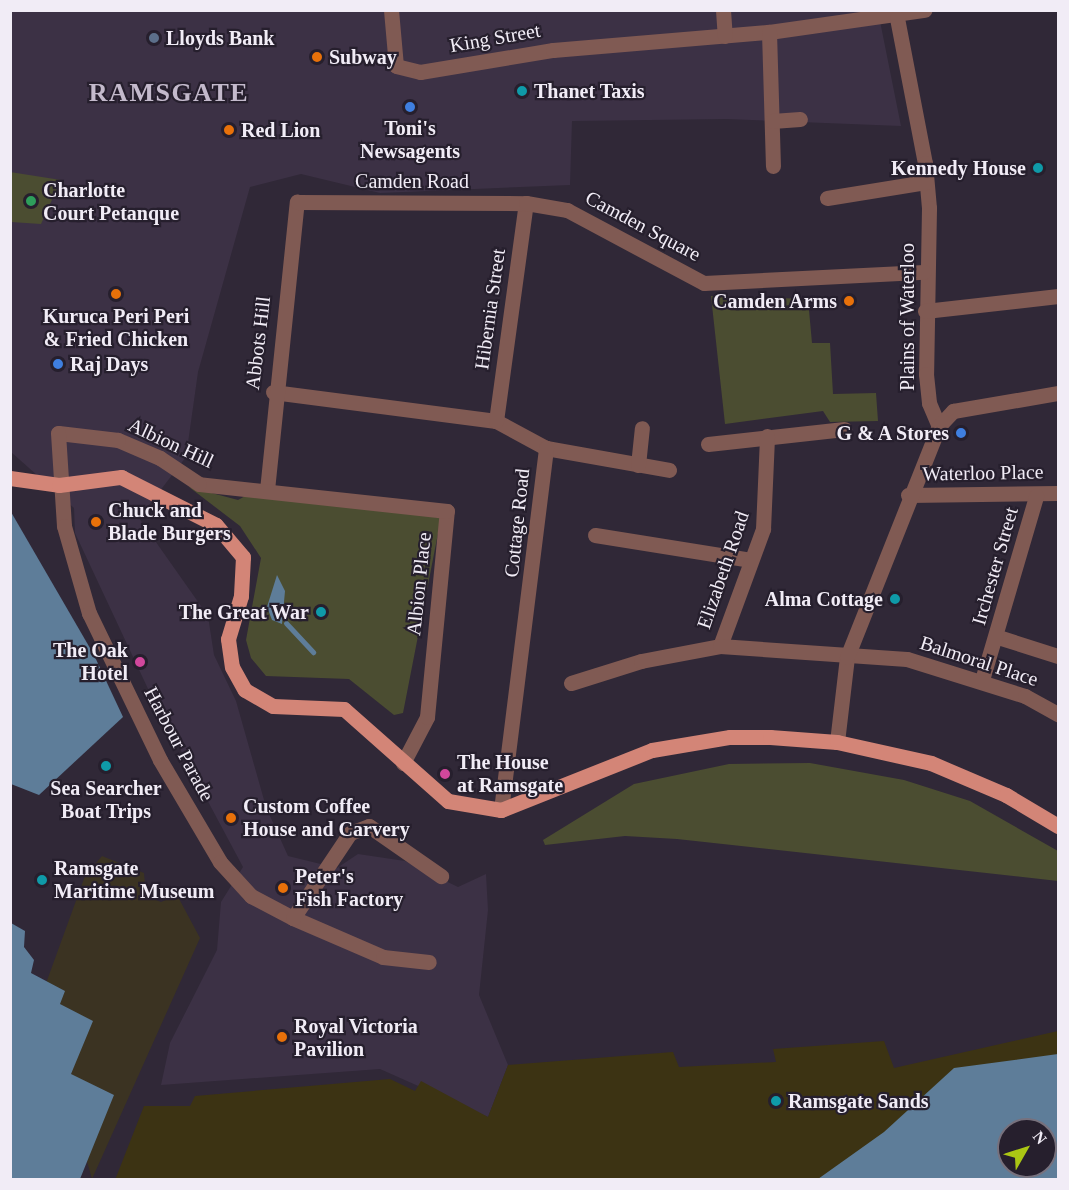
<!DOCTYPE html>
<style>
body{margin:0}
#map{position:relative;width:1069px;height:1190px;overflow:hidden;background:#302837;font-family:"Times New Roman",serif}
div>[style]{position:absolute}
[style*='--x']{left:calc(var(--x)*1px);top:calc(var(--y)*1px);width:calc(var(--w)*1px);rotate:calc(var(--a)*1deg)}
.built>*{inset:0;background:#3c3145}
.industrial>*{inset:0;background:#3b3322}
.green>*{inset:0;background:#4b4d31}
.sand>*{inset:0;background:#3c3313}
.water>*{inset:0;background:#5e7d99}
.stream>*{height:5px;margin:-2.5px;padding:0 2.5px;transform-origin:2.5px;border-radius:2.5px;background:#5e7d99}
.minor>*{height:15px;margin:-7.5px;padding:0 7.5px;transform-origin:7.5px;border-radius:7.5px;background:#805a53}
.major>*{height:15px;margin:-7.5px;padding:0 7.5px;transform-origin:7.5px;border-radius:7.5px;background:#d38577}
.dots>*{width:16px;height:16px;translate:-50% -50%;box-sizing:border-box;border:3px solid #261f2d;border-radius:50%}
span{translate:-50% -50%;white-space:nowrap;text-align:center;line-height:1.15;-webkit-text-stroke:4.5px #261f2d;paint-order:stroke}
.poi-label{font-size:20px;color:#f1ecf6;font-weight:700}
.left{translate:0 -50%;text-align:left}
.right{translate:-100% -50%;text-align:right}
.street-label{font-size:20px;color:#f1ecf6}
.district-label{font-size:26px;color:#c4bacc;font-weight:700;letter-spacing:1.5px}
.frame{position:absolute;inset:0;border:12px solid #f1ecf6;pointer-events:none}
.north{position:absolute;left:997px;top:1118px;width:60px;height:60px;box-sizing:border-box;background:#261f2d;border:2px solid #77717d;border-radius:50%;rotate:51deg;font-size:16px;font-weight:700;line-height:24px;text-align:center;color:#f1ecf6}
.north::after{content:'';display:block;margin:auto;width:21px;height:27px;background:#abc614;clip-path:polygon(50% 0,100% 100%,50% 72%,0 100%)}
</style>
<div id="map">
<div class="built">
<i style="clip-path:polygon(10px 11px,878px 11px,901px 126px,727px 119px,572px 121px,570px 185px,380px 193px,301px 174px,250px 187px,198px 372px,186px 457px,139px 518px,208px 616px,214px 655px,236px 701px,266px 807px,288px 856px,337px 868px,358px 854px,405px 861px,458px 887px,486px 874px,488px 910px,479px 995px,508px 1065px,488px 1117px,380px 1069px,161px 1085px,170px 1043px,217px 950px,221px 902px,243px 867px,149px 691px,75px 533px,74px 508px,11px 452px)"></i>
</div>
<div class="industrial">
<i style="clip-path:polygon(102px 856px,144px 873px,146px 896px,161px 902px,177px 895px,200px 938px,92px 1179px,41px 997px,85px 876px)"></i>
</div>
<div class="green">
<i style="clip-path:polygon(10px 172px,61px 180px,41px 224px,11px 222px)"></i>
<i style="clip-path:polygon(711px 296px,808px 299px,812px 343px,830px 343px,833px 394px,876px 393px,878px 421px,830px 422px,823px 411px,725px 424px)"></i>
<i style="clip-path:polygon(189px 487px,238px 500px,247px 495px,296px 496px,441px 518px,403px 713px,394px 715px,349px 679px,266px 676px,251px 658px,246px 640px,261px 558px,240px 526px)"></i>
<i style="clip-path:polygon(810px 763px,904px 780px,970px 801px,1058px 851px,1058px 881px,677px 839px,625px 836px,545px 845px,543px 840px,634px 784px,729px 764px)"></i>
</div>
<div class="sand">
<i style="clip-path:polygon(evenodd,1058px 1031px,1058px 1175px,1034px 1179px,115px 1180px,144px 1106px,190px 1106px,195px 1096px,390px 1079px,415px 1091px,421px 1081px,488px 1117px,508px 1065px,673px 1052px,679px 1067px,776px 1062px,773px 1049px,884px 1041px,894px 1068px,1058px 1031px,1009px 1130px,1045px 1130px,1045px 1166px,1009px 1166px,1009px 1130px)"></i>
</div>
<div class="water">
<i style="clip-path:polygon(11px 512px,94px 655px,123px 717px,39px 795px,11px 784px)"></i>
<i style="clip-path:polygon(277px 575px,285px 591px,282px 624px,272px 620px,267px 607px)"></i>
<i style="clip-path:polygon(11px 923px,25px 931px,24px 947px,34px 960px,31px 973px,65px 991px,60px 1004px,93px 1021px,71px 1074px,114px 1095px,80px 1179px,11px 1179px)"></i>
<i style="clip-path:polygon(evenodd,1058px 1054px,1058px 1179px,818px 1179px,884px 1132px,954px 1068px,1058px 1054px,1009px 1130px,1045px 1130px,1045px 1166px,1009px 1166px,1009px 1130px)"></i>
</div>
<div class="stream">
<i style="--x:286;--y:623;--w:40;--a:47"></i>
</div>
<div class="minor">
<i style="--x:391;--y:10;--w:56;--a:84.9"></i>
<i style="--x:396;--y:66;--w:25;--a:14"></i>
<i style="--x:420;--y:72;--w:135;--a:-9.4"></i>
<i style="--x:553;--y:50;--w:217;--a:-4.8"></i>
<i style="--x:769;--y:32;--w:157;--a:-8.1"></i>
<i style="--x:723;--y:10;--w:26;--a:86"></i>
<i style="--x:897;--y:18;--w:148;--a:79.1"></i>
<i style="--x:925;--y:163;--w:45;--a:84.9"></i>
<i style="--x:929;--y:208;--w:166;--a:91"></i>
<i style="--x:926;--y:374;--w:29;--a:84"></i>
<i style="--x:929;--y:403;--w:25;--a:67"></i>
<i style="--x:769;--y:32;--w:134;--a:88.3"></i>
<i style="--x:772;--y:121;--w:28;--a:-4"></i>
<i style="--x:827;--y:198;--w:100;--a:-9.2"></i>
<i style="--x:925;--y:311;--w:134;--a:-6.4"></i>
<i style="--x:273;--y:392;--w:225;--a:7.4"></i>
<i style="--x:496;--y:421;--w:57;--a:28.4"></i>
<i style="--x:546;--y:448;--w:125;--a:10.1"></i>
<i style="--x:496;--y:421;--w:220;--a:-82.2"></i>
<i style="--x:708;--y:444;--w:137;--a:-6.3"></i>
<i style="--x:638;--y:465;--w:37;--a:-84"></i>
<i style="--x:267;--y:490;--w:290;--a:-84.1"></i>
<i style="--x:297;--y:202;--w:229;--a:0.3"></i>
<i style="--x:526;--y:203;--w:42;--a:9.7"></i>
<i style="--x:567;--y:210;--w:155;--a:28.1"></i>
<i style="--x:704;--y:283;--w:220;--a:-2.9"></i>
<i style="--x:908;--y:495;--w:150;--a:-0.8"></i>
<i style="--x:595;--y:535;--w:158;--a:9.1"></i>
<i style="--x:998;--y:637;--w:63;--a:17.6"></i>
<i style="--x:720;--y:646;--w:125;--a:-69.8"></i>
<i style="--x:763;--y:529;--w:93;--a:-87.5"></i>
<i style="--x:982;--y:680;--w:192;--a:-73.6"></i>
<i style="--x:571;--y:683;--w:73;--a:-17.4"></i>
<i style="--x:641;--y:661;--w:80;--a:-10.8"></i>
<i style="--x:720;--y:646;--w:187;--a:4"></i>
<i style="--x:907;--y:659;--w:124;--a:17.4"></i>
<i style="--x:1025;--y:696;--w:38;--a:29"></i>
<i style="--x:837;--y:742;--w:86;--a:-83.3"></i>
<i style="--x:847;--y:657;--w:249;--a:-68.3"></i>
<i style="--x:939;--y:426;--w:21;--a:-47"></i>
<i style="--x:953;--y:411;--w:107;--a:-9.7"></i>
<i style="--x:403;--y:763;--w:52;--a:-62.4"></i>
<i style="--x:427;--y:717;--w:207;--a:-84.5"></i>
<i style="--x:447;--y:511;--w:249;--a:-173.8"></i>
<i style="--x:199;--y:484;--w:47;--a:-146.3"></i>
<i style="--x:160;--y:458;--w:46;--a:-156.8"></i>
<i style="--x:118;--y:440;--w:60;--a:-173.3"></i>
<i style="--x:58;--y:433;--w:93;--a:86.3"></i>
<i style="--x:64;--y:526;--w:91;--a:74"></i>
<i style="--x:89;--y:613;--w:163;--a:64.2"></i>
<i style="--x:160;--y:760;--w:118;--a:59.5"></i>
<i style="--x:220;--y:862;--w:46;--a:47.6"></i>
<i style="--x:251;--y:896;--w:47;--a:27.6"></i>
<i style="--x:293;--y:918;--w:98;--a:23.4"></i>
<i style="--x:383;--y:957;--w:46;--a:6.2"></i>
<i style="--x:501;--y:810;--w:365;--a:-82.9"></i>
<i style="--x:293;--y:918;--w:102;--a:-56.2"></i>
<i style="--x:350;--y:833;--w:20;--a:-20"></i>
<i style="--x:369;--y:826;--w:88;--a:34.8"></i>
</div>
<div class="major">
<i style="--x:10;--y:478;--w:49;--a:8.1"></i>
<i style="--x:59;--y:485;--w:63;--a:-7.4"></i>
<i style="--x:121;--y:477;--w:106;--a:26.8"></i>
<i style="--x:216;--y:525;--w:42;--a:49.8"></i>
<i style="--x:243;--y:557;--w:39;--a:93"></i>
<i style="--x:241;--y:596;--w:45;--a:106.8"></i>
<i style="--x:228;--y:639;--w:28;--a:82"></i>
<i style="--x:232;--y:667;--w:26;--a:61"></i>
<i style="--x:245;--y:690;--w:32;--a:30"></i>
<i style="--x:273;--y:706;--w:71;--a:2.4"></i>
<i style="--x:344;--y:709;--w:139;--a:41.5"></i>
<i style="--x:448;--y:801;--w:54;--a:9.6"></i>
<i style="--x:501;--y:810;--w:162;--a:-21.7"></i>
<i style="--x:652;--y:750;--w:79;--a:-9.5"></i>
<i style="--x:730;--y:737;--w:40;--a:0"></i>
<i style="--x:770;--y:737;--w:67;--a:4.3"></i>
<i style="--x:837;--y:742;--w:96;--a:12.6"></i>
<i style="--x:931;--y:763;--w:82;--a:23.1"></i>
<i style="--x:1006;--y:795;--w:61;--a:30.8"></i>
</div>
<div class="dots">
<i style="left:154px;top:38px;background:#5c6f8a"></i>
<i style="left:317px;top:57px;background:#e8710a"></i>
<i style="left:522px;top:91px;background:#0f9aa8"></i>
<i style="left:410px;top:107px;background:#3f7fe0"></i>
<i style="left:229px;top:130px;background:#e8710a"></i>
<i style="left:1038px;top:168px;background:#0f9aa8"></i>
<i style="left:31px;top:201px;background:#2e9e5b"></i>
<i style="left:116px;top:294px;background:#e8710a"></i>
<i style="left:849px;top:301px;background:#e8710a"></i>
<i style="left:58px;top:364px;background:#3f7fe0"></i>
<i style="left:961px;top:433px;background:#3f7fe0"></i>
<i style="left:96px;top:522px;background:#e8710a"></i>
<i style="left:895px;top:599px;background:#0f9aa8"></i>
<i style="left:321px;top:612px;background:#0f9aa8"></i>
<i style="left:140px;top:662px;background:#d1479c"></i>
<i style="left:106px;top:766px;background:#0f9aa8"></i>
<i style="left:445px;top:774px;background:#d1479c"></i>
<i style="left:231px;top:818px;background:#e8710a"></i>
<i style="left:42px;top:880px;background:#0f9aa8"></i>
<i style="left:283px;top:888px;background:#e8710a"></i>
<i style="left:282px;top:1037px;background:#e8710a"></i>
<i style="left:776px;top:1101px;background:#0f9aa8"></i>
</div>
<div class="poi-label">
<span class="left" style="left:166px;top:38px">Lloyds Bank</span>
<span class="left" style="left:329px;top:57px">Subway</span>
<span class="left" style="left:534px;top:91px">Thanet Taxis</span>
<span style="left:410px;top:140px">Toni's<br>Newsagents</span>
<span class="left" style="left:241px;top:130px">Red Lion</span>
<span class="right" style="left:1026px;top:168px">Kennedy House</span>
<span class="left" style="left:43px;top:202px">Charlotte<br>Court Petanque</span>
<span class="right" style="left:837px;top:301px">Camden Arms</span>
<span style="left:116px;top:328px">Kuruca Peri Peri<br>&amp; Fried Chicken</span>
<span class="left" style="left:70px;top:364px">Raj Days</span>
<span class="right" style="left:949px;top:433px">G &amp; A Stores</span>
<span class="left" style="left:108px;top:522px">Chuck and<br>Blade Burgers</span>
<span class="right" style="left:883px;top:599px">Alma Cottage</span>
<span class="right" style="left:309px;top:612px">The Great War</span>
<span class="right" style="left:128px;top:662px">The Oak<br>Hotel</span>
<span class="left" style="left:457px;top:774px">The House<br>at Ramsgate</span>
<span style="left:106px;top:800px">Sea Searcher<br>Boat Trips</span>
<span class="left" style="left:243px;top:818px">Custom Coffee<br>House and Carvery</span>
<span class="left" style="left:54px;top:880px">Ramsgate<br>Maritime Museum</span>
<span class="left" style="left:295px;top:888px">Peter's<br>Fish Factory</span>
<span class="left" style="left:294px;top:1038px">Royal Victoria<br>Pavilion</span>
<span class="left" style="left:788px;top:1101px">Ramsgate Sands</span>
</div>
<div class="street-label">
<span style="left:495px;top:38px;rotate:-10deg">King Street</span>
<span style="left:412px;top:181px">Camden Road</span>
<span style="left:643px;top:226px;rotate:28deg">Camden Square</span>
<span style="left:490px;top:309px;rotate:-82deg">Hibernia Street</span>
<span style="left:907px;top:317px;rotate:-90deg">Plains of Waterloo</span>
<span style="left:258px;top:343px;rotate:-83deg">Abbots Hill</span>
<span style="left:171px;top:443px;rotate:25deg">Albion Hill</span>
<span style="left:983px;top:473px;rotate:-1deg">Waterloo Place</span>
<span style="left:517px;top:523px;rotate:-84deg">Cottage Road</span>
<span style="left:995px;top:566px;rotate:-74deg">Irchester Street</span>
<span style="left:723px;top:570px;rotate:-71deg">Elizabeth Road</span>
<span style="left:419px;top:584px;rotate:-84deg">Albion Place</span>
<span style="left:979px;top:661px;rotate:18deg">Balmoral Place</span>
<span style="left:179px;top:744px;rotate:62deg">Harbour Parade</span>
</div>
<div class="district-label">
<span style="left:169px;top:93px">RAMSGATE</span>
</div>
<div class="frame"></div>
<div class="north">N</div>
</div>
